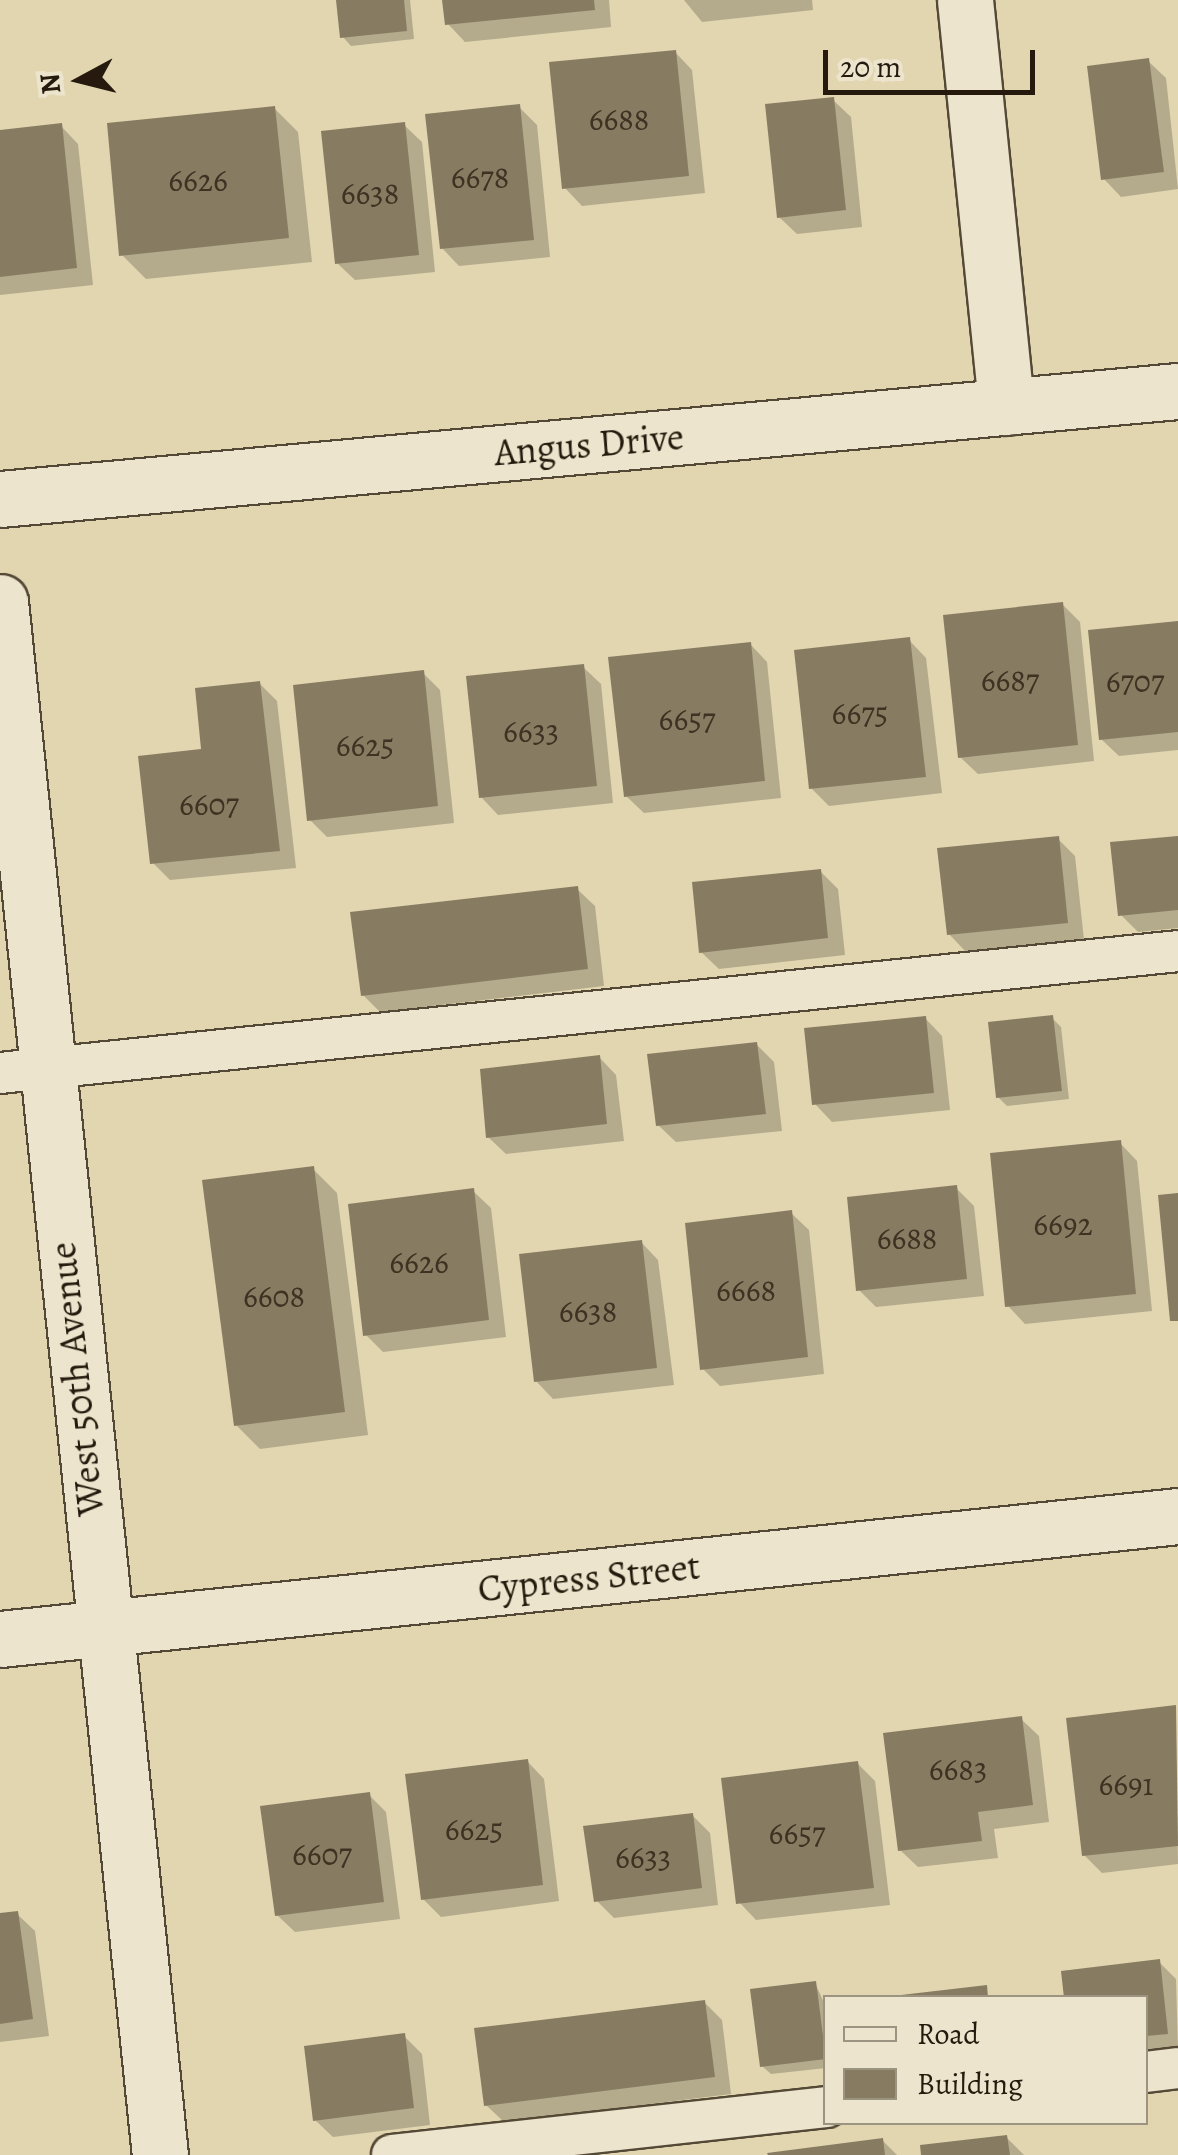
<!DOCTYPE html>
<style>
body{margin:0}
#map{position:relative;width:1178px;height:2155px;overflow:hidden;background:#e2d6b0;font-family:Alegreya,serif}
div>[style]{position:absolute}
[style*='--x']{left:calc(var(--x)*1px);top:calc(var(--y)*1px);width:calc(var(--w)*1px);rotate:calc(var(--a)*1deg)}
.shadow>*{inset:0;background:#0003}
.building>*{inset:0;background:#877c62}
.roads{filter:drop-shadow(2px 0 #544936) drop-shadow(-2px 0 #544936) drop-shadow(0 2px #544936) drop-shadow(0 -2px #544936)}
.lane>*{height:40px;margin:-20px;padding:0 20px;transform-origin:20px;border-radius:20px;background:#ece4cc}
.street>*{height:55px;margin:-27.5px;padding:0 27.5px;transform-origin:27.5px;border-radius:27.5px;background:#ece4cc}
span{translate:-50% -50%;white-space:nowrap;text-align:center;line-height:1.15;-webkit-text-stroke:9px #ece4cc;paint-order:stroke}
.number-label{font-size:32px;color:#3e3222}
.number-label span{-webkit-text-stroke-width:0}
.street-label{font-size:38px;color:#251a0d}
.legend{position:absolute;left:823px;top:1995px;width:325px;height:130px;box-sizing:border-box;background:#ece4cc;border:2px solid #9c9380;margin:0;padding:12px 18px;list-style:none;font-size:30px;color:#251a0d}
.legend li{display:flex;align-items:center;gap:20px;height:50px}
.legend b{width:50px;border:2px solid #9c9380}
.north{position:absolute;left:30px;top:30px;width:100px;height:100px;-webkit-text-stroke:8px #ece4cc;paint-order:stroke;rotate:263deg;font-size:28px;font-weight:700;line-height:40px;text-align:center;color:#251a0d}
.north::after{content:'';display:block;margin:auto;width:35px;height:45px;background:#251a0d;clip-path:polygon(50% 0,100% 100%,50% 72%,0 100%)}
.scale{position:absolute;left:823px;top:50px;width:212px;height:45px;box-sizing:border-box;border:5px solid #251a0d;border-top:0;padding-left:12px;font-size:30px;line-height:35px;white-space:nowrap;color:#251a0d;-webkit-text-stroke:8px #ece4cc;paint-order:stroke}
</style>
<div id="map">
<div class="shadow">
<i style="clip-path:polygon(339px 0,410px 0,414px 39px,351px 46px,343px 37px)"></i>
<i style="clip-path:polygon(445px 0,609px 0,611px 27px,465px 42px,448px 24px)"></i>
<i style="clip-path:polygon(684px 0,812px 0,813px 10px,702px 22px)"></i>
<i style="clip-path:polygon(675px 52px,692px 70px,705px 193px,582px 206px,565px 188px)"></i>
<i style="clip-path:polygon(1148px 61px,1166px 78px,1178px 189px,1121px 197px,1104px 179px)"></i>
<i style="clip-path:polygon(833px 100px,851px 117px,862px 227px,797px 234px,779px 217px)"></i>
<i style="clip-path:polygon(519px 107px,537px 125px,550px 257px,459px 266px,442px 248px)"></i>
<i style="clip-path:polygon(274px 108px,298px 132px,312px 262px,146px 279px,122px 255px)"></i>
<i style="clip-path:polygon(404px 125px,422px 142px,435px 272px,355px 280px,337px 263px)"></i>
<i style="clip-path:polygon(61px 126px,78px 144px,93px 285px,0 295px,0 133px)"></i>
<i style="clip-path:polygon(1062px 604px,1080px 622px,1094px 761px,978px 774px,960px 757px)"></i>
<i style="clip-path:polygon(1178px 623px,1178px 750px,1119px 756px,1101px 739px)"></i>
<i style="clip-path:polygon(909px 640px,926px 658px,942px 793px,829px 806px,811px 788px)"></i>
<i style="clip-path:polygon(750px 644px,767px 662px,781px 798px,644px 813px,626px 796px)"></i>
<i style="clip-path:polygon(583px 667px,601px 684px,613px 803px,498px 815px,481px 797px)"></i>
<i style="clip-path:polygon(423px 673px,440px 690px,454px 823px,327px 837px,310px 820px)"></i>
<i style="clip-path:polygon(259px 683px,277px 701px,296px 868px,170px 880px,153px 863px,204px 751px)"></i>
<i style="clip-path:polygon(1178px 838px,1178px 928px,1138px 932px,1121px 915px)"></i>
<i style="clip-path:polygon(1058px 839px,1075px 856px,1084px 940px,966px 952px,949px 934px)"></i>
<i style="clip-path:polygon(820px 871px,838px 889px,845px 955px,719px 969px,701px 952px)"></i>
<i style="clip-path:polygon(577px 889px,595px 906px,604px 986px,380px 1012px,363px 995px)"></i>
<i style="clip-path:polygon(925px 1018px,942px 1036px,950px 1110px,832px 1122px,815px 1104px)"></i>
<i style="clip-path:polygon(1052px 1018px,1061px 1027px,1069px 1099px,1007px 1106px,998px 1097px)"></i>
<i style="clip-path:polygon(756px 1044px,774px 1062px,782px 1131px,676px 1142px,658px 1125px)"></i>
<i style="clip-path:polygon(599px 1057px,616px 1075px,624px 1141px,506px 1154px,488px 1137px)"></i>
<i style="clip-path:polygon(1120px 1143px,1137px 1161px,1152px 1311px,1025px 1324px,1008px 1306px)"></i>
<i style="clip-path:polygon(313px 1169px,337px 1193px,368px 1435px,260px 1449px,236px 1425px)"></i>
<i style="clip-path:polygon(956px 1188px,974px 1206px,984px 1296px,876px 1307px,859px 1290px)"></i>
<i style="clip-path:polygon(473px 1191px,491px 1208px,506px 1337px,383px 1352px,366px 1335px)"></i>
<i style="clip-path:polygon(791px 1213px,809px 1230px,824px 1374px,720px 1386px,703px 1369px)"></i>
<i style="clip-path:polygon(641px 1242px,658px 1260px,674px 1385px,553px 1399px,536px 1381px)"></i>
<i style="clip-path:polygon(1175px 1708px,1178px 1864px,1102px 1873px,1084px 1855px)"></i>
<i style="clip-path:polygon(1021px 1719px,1039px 1736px,1049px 1822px,994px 1829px,998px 1858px,918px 1867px,900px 1850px)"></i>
<i style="clip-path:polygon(527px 1761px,544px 1779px,559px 1901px,441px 1917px,423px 1899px)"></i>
<i style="clip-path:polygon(858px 1764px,875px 1781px,890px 1905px,756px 1920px,739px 1902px)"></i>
<i style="clip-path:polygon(369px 1795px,386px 1812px,400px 1919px,295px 1932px,277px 1915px)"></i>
<i style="clip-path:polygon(692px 1815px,710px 1833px,718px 1905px,614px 1918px,596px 1900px)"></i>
<i style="clip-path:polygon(17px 1914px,35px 1931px,49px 2036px,0 2042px,0 1916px)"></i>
<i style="clip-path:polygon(1159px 1962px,1176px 1979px,1178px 2051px,1146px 2055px,1146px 1998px)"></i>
<i style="clip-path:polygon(815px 1983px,826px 2007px,826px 2068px,771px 2074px,762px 2066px)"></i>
<i style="clip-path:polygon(704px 2002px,722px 2020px,731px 2094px,504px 2122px,486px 2105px)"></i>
<i style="clip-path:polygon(404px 2036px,422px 2054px,430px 2125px,333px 2137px,315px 2120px)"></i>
<i style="clip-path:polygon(1006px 2137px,1024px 2155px,924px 2155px)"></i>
<i style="clip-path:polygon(883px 2141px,897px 2155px,768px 2155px)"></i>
</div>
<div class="building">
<i style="clip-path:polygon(336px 0,404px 0,407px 31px,340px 38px)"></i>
<i style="clip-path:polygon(442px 0,594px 0,595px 10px,445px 25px)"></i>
<i style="clip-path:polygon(676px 50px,689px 176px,562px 189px,549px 62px)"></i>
<i style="clip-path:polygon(1149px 58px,1164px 172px,1101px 180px,1087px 66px)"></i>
<i style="clip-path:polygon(834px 97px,846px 210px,777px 218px,765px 104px)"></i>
<i style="clip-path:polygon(520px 104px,534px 240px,440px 249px,425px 114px)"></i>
<i style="clip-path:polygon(275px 106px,289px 238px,119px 256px,107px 123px)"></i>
<i style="clip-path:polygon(405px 122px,419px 255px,335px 264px,321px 131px)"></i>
<i style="clip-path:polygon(62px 123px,77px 268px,0 277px,0 130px)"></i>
<i style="clip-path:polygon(1063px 602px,1078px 745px,958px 758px,943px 615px)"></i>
<i style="clip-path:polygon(1178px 621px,1178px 732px,1099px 740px,1088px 630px)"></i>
<i style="clip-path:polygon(910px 637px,926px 777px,809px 789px,794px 650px)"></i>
<i style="clip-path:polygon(751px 642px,765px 781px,624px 797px,608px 657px)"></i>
<i style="clip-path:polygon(584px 664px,597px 786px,479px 798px,466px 676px)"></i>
<i style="clip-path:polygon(424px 670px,438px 806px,307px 821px,293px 685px)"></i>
<i style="clip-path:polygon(260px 681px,280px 851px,150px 864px,138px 756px,201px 749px,195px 688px)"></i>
<i style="clip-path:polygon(1059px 836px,1068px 923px,947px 935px,937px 848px)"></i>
<i style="clip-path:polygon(1178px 836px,1178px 910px,1118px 916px,1110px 842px)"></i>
<i style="clip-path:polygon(821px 869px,828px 938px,699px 953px,692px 882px)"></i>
<i style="clip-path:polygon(578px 886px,588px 969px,361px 996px,350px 912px)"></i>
<i style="clip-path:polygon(1053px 1015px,1062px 1091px,996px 1098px,988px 1022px)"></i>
<i style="clip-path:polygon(926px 1016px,934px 1093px,812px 1105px,804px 1028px)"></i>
<i style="clip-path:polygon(757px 1042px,766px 1114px,656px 1126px,647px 1054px)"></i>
<i style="clip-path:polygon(600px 1055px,607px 1124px,486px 1138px,480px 1069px)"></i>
<i style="clip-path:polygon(1121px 1140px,1136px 1294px,1005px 1307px,990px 1153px)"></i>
<i style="clip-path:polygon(314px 1166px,345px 1412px,234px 1426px,202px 1180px)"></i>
<i style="clip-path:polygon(957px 1185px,967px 1279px,856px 1291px,847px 1197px)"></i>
<i style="clip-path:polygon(474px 1188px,489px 1320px,363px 1336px,348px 1204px)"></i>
<i style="clip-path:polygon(1178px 1193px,1178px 1321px,1170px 1321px,1158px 1195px)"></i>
<i style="clip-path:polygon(792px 1210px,808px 1357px,700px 1370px,685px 1223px)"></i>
<i style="clip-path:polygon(642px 1240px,657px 1368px,534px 1382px,519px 1254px)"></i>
<i style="clip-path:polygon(1176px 1705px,1178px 1846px,1082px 1856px,1066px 1718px)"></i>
<i style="clip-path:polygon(1022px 1716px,1033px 1805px,978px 1812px,982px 1841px,898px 1851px,883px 1733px)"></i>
<i style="clip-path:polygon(528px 1759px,543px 1885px,421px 1900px,405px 1774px)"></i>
<i style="clip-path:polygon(858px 1761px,874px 1888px,736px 1904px,721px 1778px)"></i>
<i style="clip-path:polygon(370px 1792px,384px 1902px,275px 1916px,260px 1806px)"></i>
<i style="clip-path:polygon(693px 1813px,702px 1888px,594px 1902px,583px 1826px)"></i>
<i style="clip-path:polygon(18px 1911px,33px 2019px,0 2024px,0 1913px)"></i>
<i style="clip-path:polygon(1160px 1959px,1168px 2034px,1146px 2036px,1146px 1998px,1064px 1998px,1061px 1971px)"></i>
<i style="clip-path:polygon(816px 1981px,826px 2059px,760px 2067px,750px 1989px)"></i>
<i style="clip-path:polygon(987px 1985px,988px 1998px,901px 1998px,901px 1995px)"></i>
<i style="clip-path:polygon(705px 2000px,715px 2077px,484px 2106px,474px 2028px)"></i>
<i style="clip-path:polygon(405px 2033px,414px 2108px,313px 2121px,304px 2046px)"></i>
<i style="clip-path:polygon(1007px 2135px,1010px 2155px,921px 2155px,920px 2145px)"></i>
<i style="clip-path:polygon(883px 2138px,885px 2155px,768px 2155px,767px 2153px)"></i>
</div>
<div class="roads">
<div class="lane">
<i style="--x:0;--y:1073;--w:1184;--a:-5.91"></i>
<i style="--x:1146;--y:2072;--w:32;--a:-7"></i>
<i style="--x:392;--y:2155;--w:437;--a:-6.3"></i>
</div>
<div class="street">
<i style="--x:965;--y:0;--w:409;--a:84.2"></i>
<i style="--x:0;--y:499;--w:1183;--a:-5.24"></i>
<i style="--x:0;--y:602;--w:1561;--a:84.12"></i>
<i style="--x:0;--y:1639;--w:1184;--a:-5.96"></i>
</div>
</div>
<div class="number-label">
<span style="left:619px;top:119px">6688</span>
<span style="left:480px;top:177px">6678</span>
<span style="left:198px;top:180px">6626</span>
<span style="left:370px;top:193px">6638</span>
<span style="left:1010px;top:680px">6687</span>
<span style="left:1135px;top:681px">6707</span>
<span style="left:860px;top:713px">6675</span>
<span style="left:687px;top:719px">6657</span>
<span style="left:531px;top:731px">6633</span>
<span style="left:365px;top:745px">6625</span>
<span style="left:209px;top:804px">6607</span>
<span style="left:1063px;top:1224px">6692</span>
<span style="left:907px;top:1238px">6688</span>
<span style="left:419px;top:1262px">6626</span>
<span style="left:746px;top:1290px">6668</span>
<span style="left:274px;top:1296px">6608</span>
<span style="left:588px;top:1311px">6638</span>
<span style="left:958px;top:1769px">6683</span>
<span style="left:1126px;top:1784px">6691</span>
<span style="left:474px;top:1829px">6625</span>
<span style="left:797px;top:1833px">6657</span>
<span style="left:322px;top:1854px">6607</span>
<span style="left:643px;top:1857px">6633</span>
</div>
<div class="street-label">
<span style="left:589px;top:445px;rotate:-5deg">Angus Drive</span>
<span style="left:77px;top:1379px;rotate:-96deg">West 50th Avenue</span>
<span style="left:589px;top:1578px;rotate:-6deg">Cypress Street</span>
</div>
<ul class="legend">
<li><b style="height:12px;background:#ece4cc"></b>Road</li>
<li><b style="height:28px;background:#877c62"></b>Building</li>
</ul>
<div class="north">N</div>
<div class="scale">20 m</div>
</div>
